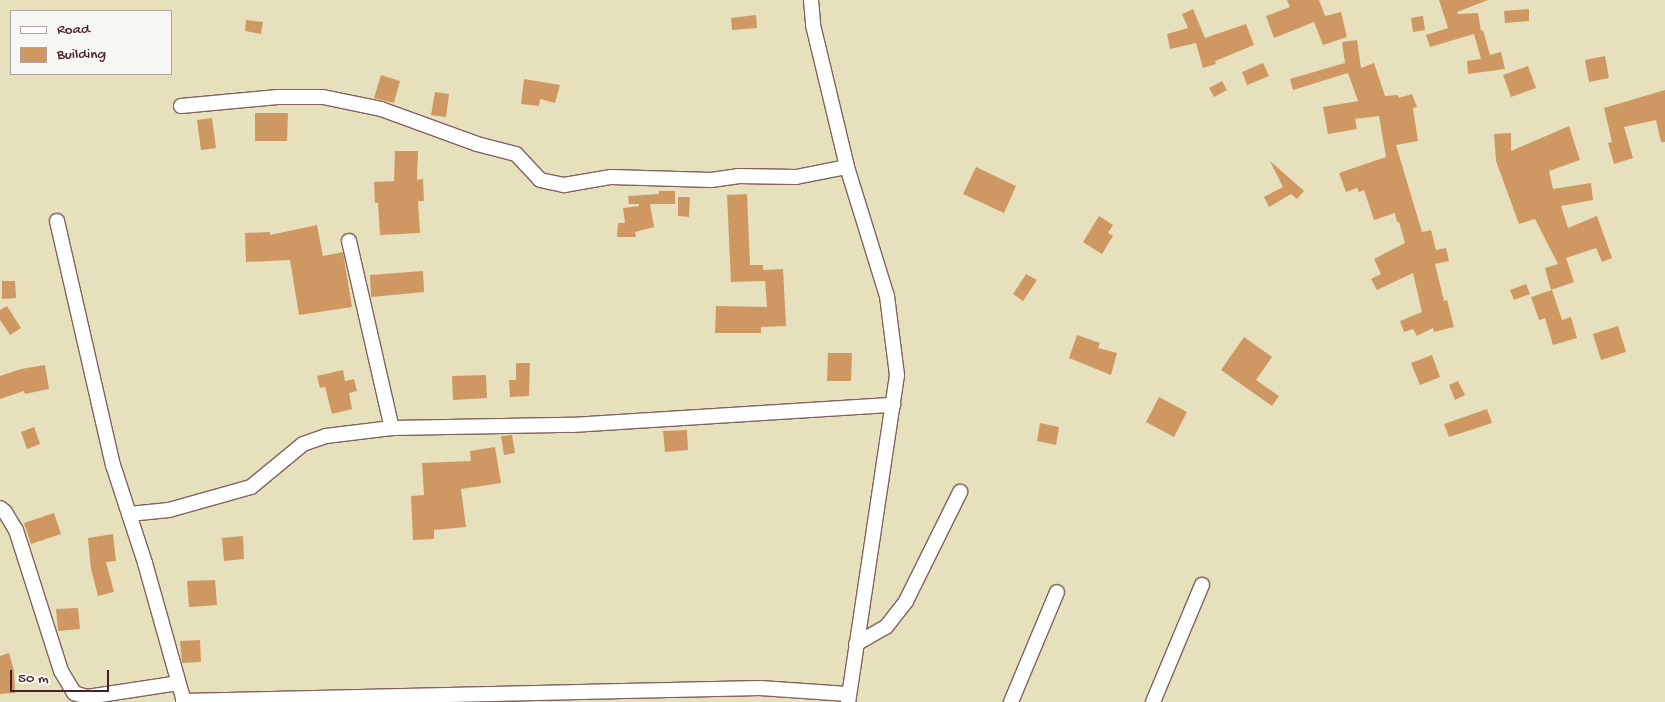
<!DOCTYPE html>
<style>
body{margin:0}
#map{position:relative;width:1665px;height:702px;overflow:hidden;background:#e7e0bd;font-family:"Gochi Hand",sans-serif}
div>[style]{position:absolute}
[style*='--x']{left:calc(var(--x)*1px);top:calc(var(--y)*1px);width:calc(var(--w)*1px);rotate:calc(var(--a)*1deg)}
.building>*{inset:0;background:#cf9863}
.roads{filter:drop-shadow(1px 0 #81635e) drop-shadow(-1px 0 #81635e) drop-shadow(0 1px #81635e) drop-shadow(0 -1px #81635e)}
.street>*{height:14px;margin:-7px;padding:0 7px;transform-origin:7px;border-radius:7px;background:#fff}
span{translate:-50% -50%;white-space:nowrap;text-align:center;line-height:1.15;-webkit-text-stroke:4px #f6f6f2;paint-order:stroke}
.legend{position:absolute;left:10px;top:10px;width:162px;height:65px;box-sizing:border-box;background:#f6f6f2;border:1px solid #b1a0a2;margin:0;padding:6px 9px;list-style:none;font-size:15px;color:#4a1f2b}
.legend li{display:flex;align-items:center;gap:10px;height:25px}
.legend b{width:25px;border:1px solid #b1a0a2}
.scale{position:absolute;left:10px;top:670px;width:99px;height:22px;box-sizing:border-box;border:2px solid #4a1f2b;border-top:0;padding-left:6px;font-size:15px;line-height:18px;white-space:nowrap;color:#4a1f2b;-webkit-text-stroke:4px #f6f6f2;paint-order:stroke}
</style>
<div id="map">
<div class="building">
<i style="clip-path:polygon(1287px 0,1319px 0,1325px 16px,1341px 12px,1347px 37px,1323px 45px,1314px 22px,1274px 38px,1266px 16px,1290px 7px)"></i>
<i style="clip-path:polygon(1439px 0,1488px 0,1457px 12px,1458px 14px,1478px 13px,1481px 31px,1483px 30px,1490px 55px,1501px 52px,1505px 69px,1468px 74px,1467px 61px,1481px 59px,1474px 34px,1430px 47px,1426px 35px,1448px 28px)"></i>
<i style="clip-path:polygon(1193px 9px,1205px 38px,1246px 24px,1254px 45px,1215px 61px,1216px 64px,1203px 68px,1196px 43px,1170px 49px,1167px 34px,1188px 28px,1182px 14px)"></i>
<i style="clip-path:polygon(1529px 9px,1529px 21px,1505px 23px,1504px 11px)"></i>
<i style="clip-path:polygon(756px 15px,757px 28px,732px 30px,731px 18px)"></i>
<i style="clip-path:polygon(1423px 16px,1425px 30px,1413px 32px,1411px 18px)"></i>
<i style="clip-path:polygon(246px 20px,263px 22px,261px 34px,245px 31px)"></i>
<i style="clip-path:polygon(1357px 40px,1361px 68px,1374px 63px,1385px 96px,1398px 95px,1399px 98px,1412px 94px,1417px 107px,1413px 108px,1418px 141px,1396px 145px,1422px 232px,1431px 230px,1436px 250px,1446px 248px,1449px 261px,1435px 264px,1444px 301px,1447px 300px,1454px 327px,1434px 332px,1433px 328px,1417px 336px,1413px 329px,1404px 332px,1400px 321px,1422px 312px,1413px 273px,1377px 290px,1371px 279px,1381px 274px,1374px 259px,1405px 243px,1399px 222px,1397px 222px,1395px 213px,1374px 220px,1364px 190px,1359px 192px,1357px 188px,1346px 192px,1339px 173px,1386px 157px,1379px 116px,1355px 119px,1357px 129px,1328px 134px,1323px 107px,1358px 101px,1348px 73px,1293px 90px,1290px 79px,1345px 63px,1342px 42px)"></i>
<i style="clip-path:polygon(1605px 56px,1609px 78px,1589px 82px,1585px 60px)"></i>
<i style="clip-path:polygon(1263px 63px,1269px 76px,1247px 85px,1242px 72px)"></i>
<i style="clip-path:polygon(1528px 66px,1536px 88px,1511px 97px,1503px 75px)"></i>
<i style="clip-path:polygon(381px 75px,400px 81px,394px 103px,374px 98px)"></i>
<i style="clip-path:polygon(524px 79px,560px 85px,555px 103px,540px 99px,539px 106px,521px 104px)"></i>
<i style="clip-path:polygon(1222px 81px,1227px 90px,1214px 97px,1209px 88px)"></i>
<i style="clip-path:polygon(1665px 90px,1665px 142px,1661px 142px,1656px 120px,1624px 127px,1633px 158px,1614px 164px,1608px 143px,1612px 142px,1604px 108px)"></i>
<i style="clip-path:polygon(435px 92px,449px 94px,446px 117px,431px 115px)"></i>
<i style="clip-path:polygon(255px 113px,288px 113px,287px 141px,255px 141px)"></i>
<i style="clip-path:polygon(212px 118px,216px 148px,201px 150px,197px 120px)"></i>
<i style="clip-path:polygon(1569px 126px,1580px 160px,1549px 171px,1553px 189px,1591px 183px,1593px 200px,1561px 206px,1568px 228px,1597px 216px,1612px 258px,1602px 262px,1596px 248px,1566px 258px,1574px 282px,1551px 290px,1545px 268px,1558px 264px,1535px 219px,1519px 224px,1496px 161px,1494px 134px,1511px 133px,1511px 151px)"></i>
<i style="clip-path:polygon(395px 151px,418px 151px,417px 180px,423px 179px,424px 201px,418px 201px,420px 233px,380px 235px,378px 203px,375px 203px,374px 182px,394px 181px)"></i>
<i style="clip-path:polygon(1270px 161px,1304px 191px,1297px 199px,1291px 194px,1269px 207px,1264px 197px,1283px 187px)"></i>
<i style="clip-path:polygon(976px 167px,1016px 186px,1004px 213px,963px 194px)"></i>
<i style="clip-path:polygon(659px 191px,675px 191px,675px 204px,650px 204px,654px 227px,635px 232px,636px 237px,617px 237px,618px 223px,625px 223px,623px 208px,639px 206px,639px 204px,629px 204px,628px 196px,659px 194px)"></i>
<i style="clip-path:polygon(747px 194px,750px 265px,763px 265px,763px 270px,783px 269px,786px 326px,761px 327px,761px 333px,715px 333px,716px 306px,767px 307px,765px 281px,731px 282px,727px 195px)"></i>
<i style="clip-path:polygon(678px 197px,690px 197px,689px 217px,678px 216px)"></i>
<i style="clip-path:polygon(1099px 216px,1113px 225px,1108px 233px,1113px 236px,1102px 254px,1083px 242px)"></i>
<i style="clip-path:polygon(317px 225px,323px 256px,343px 252px,352px 307px,299px 315px,290px 260px,246px 262px,245px 233px,270px 232px,270px 235px)"></i>
<i style="clip-path:polygon(423px 271px,424px 292px,371px 297px,370px 275px)"></i>
<i style="clip-path:polygon(1026px 274px,1037px 280px,1023px 301px,1013px 294px)"></i>
<i style="clip-path:polygon(2px 281px,15px 281px,16px 298px,2px 299px)"></i>
<i style="clip-path:polygon(1526px 284px,1530px 294px,1514px 300px,1510px 290px)"></i>
<i style="clip-path:polygon(1552px 290px,1562px 320px,1571px 317px,1577px 338px,1553px 345px,1545px 318px,1539px 320px,1531px 297px)"></i>
<i style="clip-path:polygon(7px 306px,21px 328px,10px 335px,0 320px,0 310px)"></i>
<i style="clip-path:polygon(1618px 326px,1626px 352px,1601px 360px,1593px 334px)"></i>
<i style="clip-path:polygon(1077px 335px,1100px 343px,1098px 348px,1117px 353px,1111px 375px,1069px 358px)"></i>
<i style="clip-path:polygon(1244px 337px,1272px 357px,1256px 380px,1279px 396px,1272px 406px,1221px 370px)"></i>
<i style="clip-path:polygon(828px 353px,852px 353px,851px 381px,827px 381px)"></i>
<i style="clip-path:polygon(1432px 355px,1440px 377px,1420px 385px,1411px 363px)"></i>
<i style="clip-path:polygon(516px 363px,530px 363px,529px 396px,510px 397px,509px 380px,516px 380px)"></i>
<i style="clip-path:polygon(45px 365px,49px 389px,25px 394px,24px 391px,0 399px,0 376px,21px 369px)"></i>
<i style="clip-path:polygon(343px 370px,345px 381px,354px 379px,357px 391px,349px 393px,352px 409px,332px 414px,325px 387px,320px 388px,317px 376px)"></i>
<i style="clip-path:polygon(486px 375px,487px 398px,453px 400px,452px 376px)"></i>
<i style="clip-path:polygon(1458px 381px,1465px 395px,1455px 400px,1449px 385px)"></i>
<i style="clip-path:polygon(1159px 397px,1187px 412px,1174px 437px,1146px 422px)"></i>
<i style="clip-path:polygon(1487px 409px,1492px 423px,1449px 437px,1444px 424px)"></i>
<i style="clip-path:polygon(1040px 423px,1059px 427px,1056px 445px,1037px 441px)"></i>
<i style="clip-path:polygon(34px 427px,40px 444px,27px 449px,21px 432px)"></i>
<i style="clip-path:polygon(687px 430px,688px 450px,665px 452px,663px 431px)"></i>
<i style="clip-path:polygon(512px 435px,515px 453px,504px 455px,501px 436px)"></i>
<i style="clip-path:polygon(495px 447px,501px 483px,461px 489px,466px 527px,434px 530px,434px 539px,413px 540px,411px 496px,424px 495px,422px 463px,471px 461px,470px 451px)"></i>
<i style="clip-path:polygon(54px 513px,61px 534px,31px 544px,24px 523px)"></i>
<i style="clip-path:polygon(113px 534px,116px 561px,106px 562px,114px 592px,98px 596px,91px 569px,88px 538px)"></i>
<i style="clip-path:polygon(243px 536px,244px 559px,224px 561px,222px 538px)"></i>
<i style="clip-path:polygon(215px 580px,217px 605px,189px 607px,187px 581px)"></i>
<i style="clip-path:polygon(78px 608px,80px 629px,58px 631px,56px 609px)"></i>
<i style="clip-path:polygon(200px 640px,201px 662px,182px 663px,180px 641px)"></i>
<i style="clip-path:polygon(9px 653px,14px 671px,15px 693px,0 694px,0 656px)"></i>
</div>
<div class="roads">
<div class="street">
<i style="--x:811;--y:0;--w:25;--a:85"></i>
<i style="--x:813;--y:25;--w:146;--a:76.5"></i>
<i style="--x:847;--y:167;--w:135;--a:72.8"></i>
<i style="--x:887;--y:296;--w:80;--a:82.8"></i>
<i style="--x:897;--y:375;--w:331;--a:98.5"></i>
<i style="--x:181;--y:106;--w:97;--a:-5.3"></i>
<i style="--x:278;--y:97;--w:45;--a:0"></i>
<i style="--x:323;--y:97;--w:59;--a:11.7"></i>
<i style="--x:381;--y:109;--w:102;--a:20"></i>
<i style="--x:477;--y:144;--w:40;--a:14.4"></i>
<i style="--x:516;--y:154;--w:35;--a:47"></i>
<i style="--x:540;--y:180;--w:25;--a:12"></i>
<i style="--x:564;--y:185;--w:48;--a:-9.7"></i>
<i style="--x:611;--y:177;--w:100;--a:1.7"></i>
<i style="--x:711;--y:180;--w:27;--a:-8"></i>
<i style="--x:738;--y:176;--w:58;--a:1"></i>
<i style="--x:796;--y:177;--w:52;--a:-11.1"></i>
<i style="--x:57;--y:221;--w:250;--a:77.1"></i>
<i style="--x:113;--y:465;--w:103;--a:71.9"></i>
<i style="--x:145;--y:563;--w:144;--a:74.3"></i>
<i style="--x:349;--y:241;--w:192;--a:77.1"></i>
<i style="--x:0;--y:508;--w:6;--a:39"></i>
<i style="--x:5;--y:512;--w:21;--a:59"></i>
<i style="--x:16;--y:530;--w:148;--a:72.3"></i>
<i style="--x:61;--y:671;--w:26;--a:59"></i>
<i style="--x:74;--y:693;--w:14;--a:17"></i>
<i style="--x:87;--y:697;--w:92;--a:-8.7"></i>
<i style="--x:129;--y:514;--w:40;--a:-5.7"></i>
<i style="--x:169;--y:510;--w:85;--a:-15.7"></i>
<i style="--x:251;--y:487;--w:67;--a:-39.6"></i>
<i style="--x:303;--y:444;--w:24;--a:-19"></i>
<i style="--x:326;--y:436;--w:66;--a:-6.9"></i>
<i style="--x:392;--y:428;--w:180;--a:-1"></i>
<i style="--x:572;--y:425;--w:322;--a:-3.6"></i>
<i style="--x:856;--y:644;--w:34;--a:-30"></i>
<i style="--x:886;--y:627;--w:33;--a:-52"></i>
<i style="--x:906;--y:601;--w:122;--a:-63.6"></i>
<i style="--x:183;--y:701;--w:577;--a:-1.29"></i>
<i style="--x:760;--y:688;--w:88;--a:3.9"></i>
<i style="--x:1011;--y:702;--w:119;--a:-67.3"></i>
<i style="--x:1153;--y:702;--w:127;--a:-67.3"></i>
</div>
</div>
<ul class="legend">
<li><b style="height:6px;background:#fff"></b>Road</li>
<li><b style="height:14px;background:#cf9863"></b>Building</li>
</ul>
<div class="scale">50 m</div>
</div>
